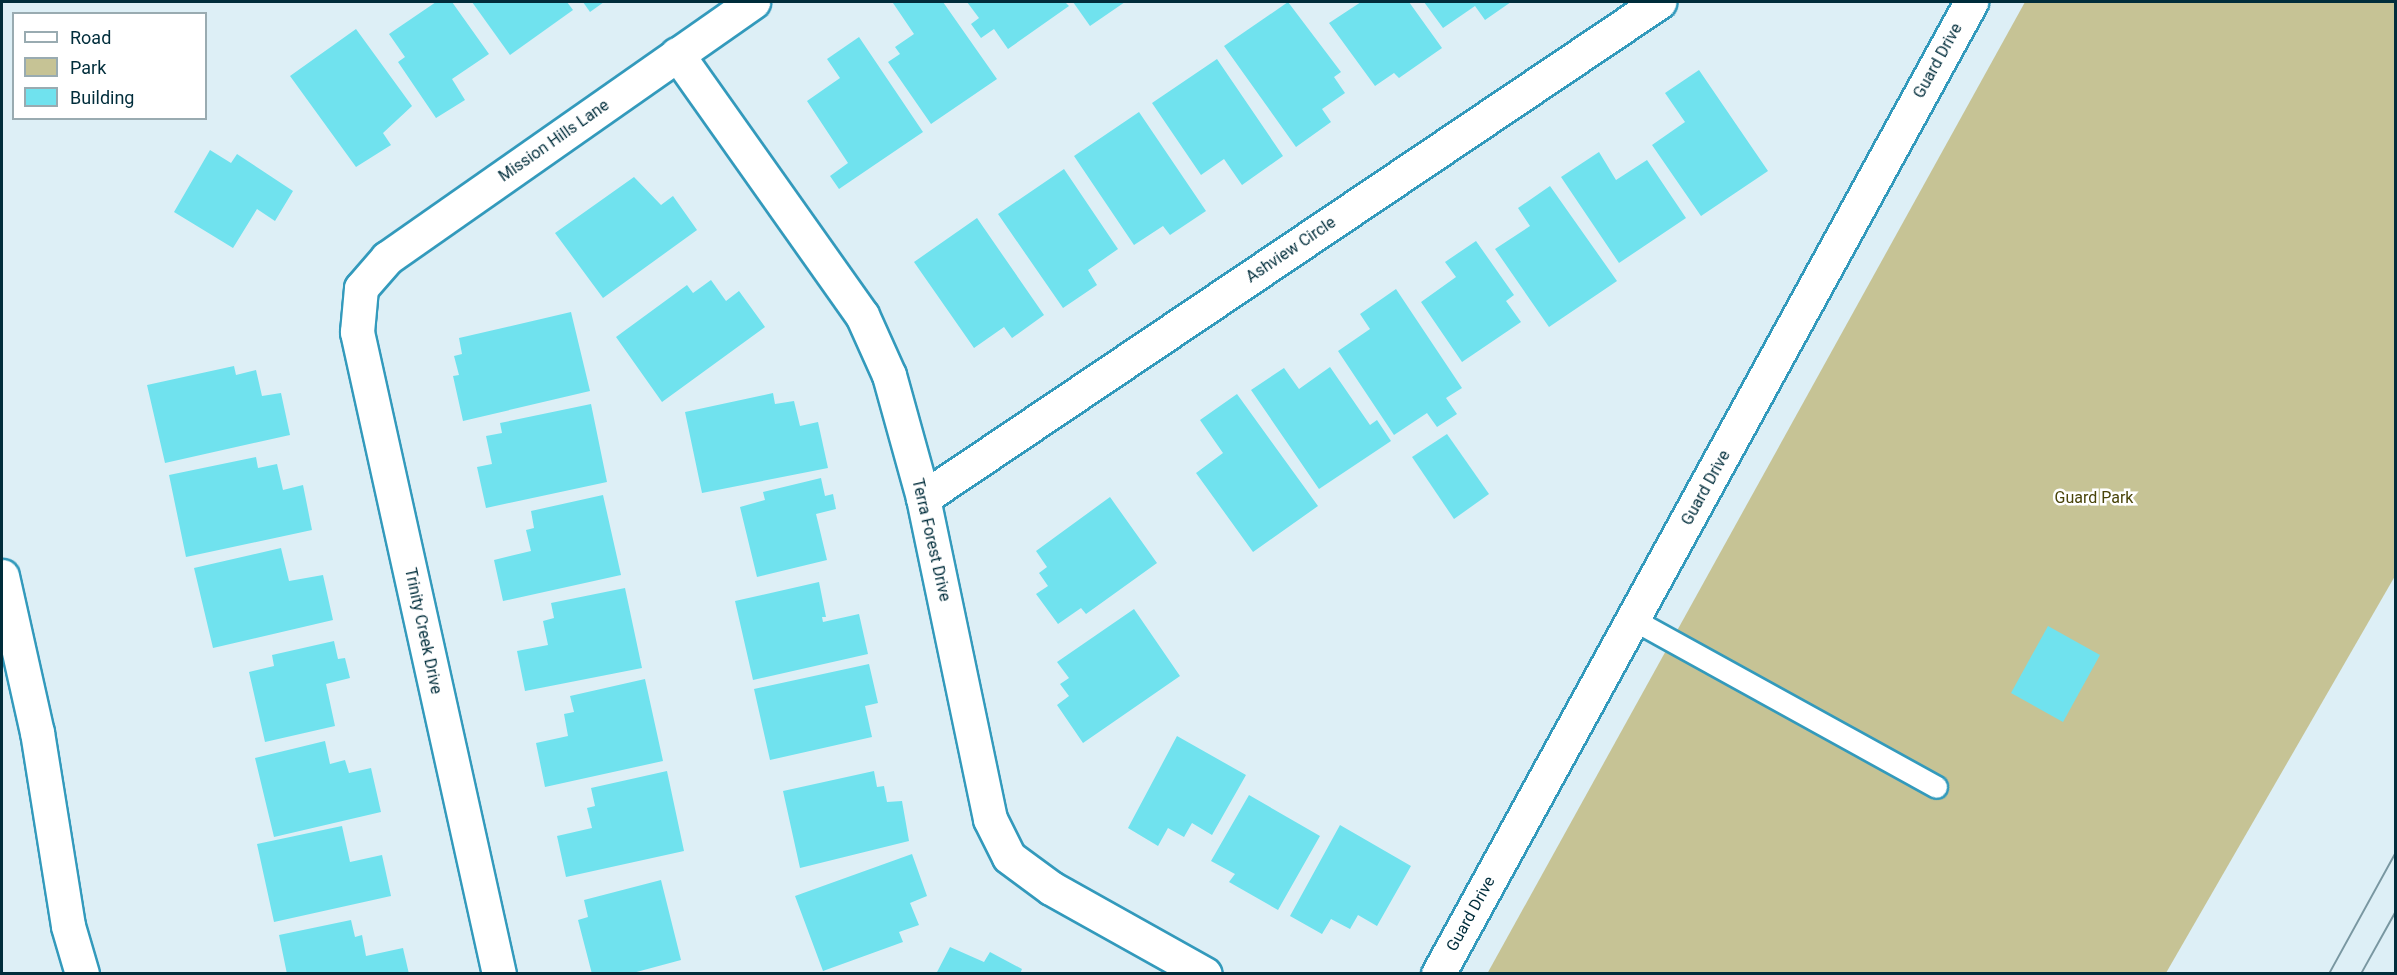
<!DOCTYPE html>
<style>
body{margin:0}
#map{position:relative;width:2397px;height:975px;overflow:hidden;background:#ddeff6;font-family:Roboto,sans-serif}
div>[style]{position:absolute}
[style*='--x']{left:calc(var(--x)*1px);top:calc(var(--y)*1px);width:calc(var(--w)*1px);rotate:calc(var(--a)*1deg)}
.green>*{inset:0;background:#c6c395}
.building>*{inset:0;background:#70e2ee}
.roads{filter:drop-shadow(2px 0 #339abc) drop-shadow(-2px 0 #339abc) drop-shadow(0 2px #339abc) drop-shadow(0 -2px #339abc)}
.service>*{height:21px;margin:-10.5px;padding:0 10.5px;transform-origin:10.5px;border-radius:10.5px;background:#fff}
.minor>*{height:33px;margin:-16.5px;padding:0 16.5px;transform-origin:16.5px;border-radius:16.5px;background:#fff}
.motorway>*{height:33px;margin:-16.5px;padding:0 16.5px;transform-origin:16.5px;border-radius:16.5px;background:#fff}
.tram>*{height:1.5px;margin:-0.75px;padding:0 0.75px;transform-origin:0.75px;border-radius:0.75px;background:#7997a1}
span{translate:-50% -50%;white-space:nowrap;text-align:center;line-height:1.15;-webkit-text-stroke:5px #fff;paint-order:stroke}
.street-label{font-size:16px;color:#002d3b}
.park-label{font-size:16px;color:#494409}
.frame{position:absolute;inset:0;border:3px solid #002d3b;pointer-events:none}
.legend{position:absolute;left:12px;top:12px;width:195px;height:108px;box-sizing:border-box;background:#fff;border:2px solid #99abb1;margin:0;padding:8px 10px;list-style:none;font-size:18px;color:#002d3b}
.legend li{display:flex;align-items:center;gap:12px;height:30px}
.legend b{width:30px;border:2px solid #99abb1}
</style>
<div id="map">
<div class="green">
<i style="clip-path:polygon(2025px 2px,2395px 2px,2395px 576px,2166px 973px,1487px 974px)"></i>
</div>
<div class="building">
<i style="clip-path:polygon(436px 2px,452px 2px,489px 54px,452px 79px,465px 100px,436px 118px,398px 62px,405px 57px,389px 34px)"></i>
<i style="clip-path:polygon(472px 2px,567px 2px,573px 10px,510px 55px)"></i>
<i style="clip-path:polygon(583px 2px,604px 2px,590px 12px)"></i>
<i style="clip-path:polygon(896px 2px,943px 2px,997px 79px,931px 124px,888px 62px,900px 54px,895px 47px,914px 34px,893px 3px)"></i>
<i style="clip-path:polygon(967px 2px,1065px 2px,1069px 6px,1008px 49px,994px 29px,981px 38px,971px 24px,979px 18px)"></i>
<i style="clip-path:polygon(1073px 2px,1125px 2px,1090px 26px)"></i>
<i style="clip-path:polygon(1288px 2px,1341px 72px,1334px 77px,1345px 93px,1322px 109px,1331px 122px,1296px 147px,1224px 46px)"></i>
<i style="clip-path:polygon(1361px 2px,1409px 2px,1442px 48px,1399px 78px,1394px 73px,1375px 86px,1329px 23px)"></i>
<i style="clip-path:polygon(1424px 2px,1511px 2px,1485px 20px,1475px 6px,1443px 28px)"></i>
<i style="clip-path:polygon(356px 29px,412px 106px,383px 133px,391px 145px,356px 167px,290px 76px)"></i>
<i style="clip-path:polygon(859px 37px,923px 132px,839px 189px,830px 176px,848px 163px,807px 101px,840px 78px,827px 59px)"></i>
<i style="clip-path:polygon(1217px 59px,1283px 156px,1242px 185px,1224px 159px,1201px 175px,1152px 103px)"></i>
<i style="clip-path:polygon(1699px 70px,1768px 171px,1701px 216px,1652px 145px,1685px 122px,1665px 93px)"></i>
<i style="clip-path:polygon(1139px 112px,1206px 211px,1170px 235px,1163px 226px,1134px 245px,1074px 156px)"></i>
<i style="clip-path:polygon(210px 150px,231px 163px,237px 154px,293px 191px,275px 221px,257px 209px,233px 248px,174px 212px)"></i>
<i style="clip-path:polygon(1599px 152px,1616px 180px,1647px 160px,1686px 218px,1619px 263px,1561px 177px)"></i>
<i style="clip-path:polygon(1064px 169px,1118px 249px,1088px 270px,1097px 285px,1063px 308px,998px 214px)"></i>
<i style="clip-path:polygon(634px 177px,661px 205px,673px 196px,697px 230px,603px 298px,555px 233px)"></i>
<i style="clip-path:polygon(1550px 186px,1617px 281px,1549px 327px,1495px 249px,1530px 226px,1518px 208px)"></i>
<i style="clip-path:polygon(977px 218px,1044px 315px,1012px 338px,1004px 327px,974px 348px,914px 262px)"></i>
<i style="clip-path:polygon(1476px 241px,1514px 295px,1506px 301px,1521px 322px,1462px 362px,1421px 302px,1456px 277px,1445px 262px)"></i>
<i style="clip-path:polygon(711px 280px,726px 301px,739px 291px,765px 327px,662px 402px,616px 337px,687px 285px,693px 293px)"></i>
<i style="clip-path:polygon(1396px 289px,1462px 388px,1446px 398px,1457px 414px,1437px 427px,1427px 413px,1394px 435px,1338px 351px,1370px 329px,1360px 314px)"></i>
<i style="clip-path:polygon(571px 312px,590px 391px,463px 421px,453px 376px,459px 375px,454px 356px,462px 354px,459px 338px)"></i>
<i style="clip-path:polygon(234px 366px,236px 375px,256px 370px,262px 396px,281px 393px,290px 435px,165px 463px,147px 385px)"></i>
<i style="clip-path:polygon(1330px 367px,1370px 425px,1377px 420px,1391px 441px,1319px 489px,1251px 390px,1284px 368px,1299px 389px)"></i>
<i style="clip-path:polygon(773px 393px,775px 404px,794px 401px,800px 426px,818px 422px,828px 468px,702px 493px,685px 412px)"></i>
<i style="clip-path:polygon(1237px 394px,1318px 506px,1253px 552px,1196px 473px,1223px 453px,1200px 420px)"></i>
<i style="clip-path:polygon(591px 404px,607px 482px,486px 508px,477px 467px,492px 464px,486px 436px,502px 433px,500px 423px)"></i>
<i style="clip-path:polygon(1447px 434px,1489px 494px,1454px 519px,1412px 457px)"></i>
<i style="clip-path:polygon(256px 457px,258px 468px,277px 464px,283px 490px,303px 485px,312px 530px,186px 557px,169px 475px)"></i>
<i style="clip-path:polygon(821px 478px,825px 496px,833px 494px,836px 509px,816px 514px,827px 560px,757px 577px,740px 507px,765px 500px,763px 492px)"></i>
<i style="clip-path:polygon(603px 495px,621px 575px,503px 601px,494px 560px,531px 551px,526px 530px,534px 528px,531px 511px)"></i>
<i style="clip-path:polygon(1110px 497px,1157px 563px,1086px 614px,1081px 608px,1058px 624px,1036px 594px,1048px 586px,1039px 573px,1047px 567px,1036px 551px)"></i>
<i style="clip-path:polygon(281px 548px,289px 581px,323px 575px,333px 620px,213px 648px,194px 568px)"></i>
<i style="clip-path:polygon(819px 582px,826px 617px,822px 617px,823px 622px,859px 614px,868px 654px,753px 680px,735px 601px)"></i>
<i style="clip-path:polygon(625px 588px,642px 668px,525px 691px,517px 651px,548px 645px,543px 621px,554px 618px,551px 603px)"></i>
<i style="clip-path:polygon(1134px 609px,1180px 676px,1083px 743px,1057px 705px,1069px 696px,1060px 684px,1069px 678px,1057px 662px)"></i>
<i style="clip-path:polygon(2048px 626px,2100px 655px,2063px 722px,2011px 693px)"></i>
<i style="clip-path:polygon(334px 641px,338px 659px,345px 658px,350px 678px,326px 684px,335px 726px,265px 742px,249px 672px,274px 666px,272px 655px)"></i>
<i style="clip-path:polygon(869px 664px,878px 703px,865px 706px,872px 737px,770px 760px,754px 689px)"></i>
<i style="clip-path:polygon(645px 679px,663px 761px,545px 787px,536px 743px,568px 736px,564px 714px,574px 712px,570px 696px)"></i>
<i style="clip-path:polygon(1177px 736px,1246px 775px,1212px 835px,1192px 823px,1184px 837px,1168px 828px,1158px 846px,1128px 828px)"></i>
<i style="clip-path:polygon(325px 741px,330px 764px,345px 760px,349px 773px,371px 768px,381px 812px,274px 837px,255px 758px)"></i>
<i style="clip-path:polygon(667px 771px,684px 851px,566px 877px,557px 836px,592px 828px,587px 808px,595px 806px,591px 788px)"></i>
<i style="clip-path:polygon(874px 771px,877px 787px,884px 786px,887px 802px,902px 801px,909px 841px,800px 868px,783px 791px)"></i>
<i style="clip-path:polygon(1249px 795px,1320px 836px,1278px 910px,1229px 882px,1235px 874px,1211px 861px)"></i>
<i style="clip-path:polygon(1340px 825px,1411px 866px,1377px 926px,1358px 915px,1350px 929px,1331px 919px,1322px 934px,1290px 916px)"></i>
<i style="clip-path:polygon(342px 826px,350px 862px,382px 855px,391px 896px,274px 922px,257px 844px)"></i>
<i style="clip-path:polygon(912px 854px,927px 896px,910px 903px,919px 925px,899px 932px,903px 942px,823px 971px,795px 896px)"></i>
<i style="clip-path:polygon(661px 880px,681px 960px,629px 974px,592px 974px,578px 920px,588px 917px,584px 900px)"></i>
<i style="clip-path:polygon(351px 920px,355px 937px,362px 935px,366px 956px,403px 948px,409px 974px,287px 974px,279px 935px)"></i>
<i style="clip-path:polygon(950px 947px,984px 962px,990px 952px,1022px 969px,1020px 974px,936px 974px)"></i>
</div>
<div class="roads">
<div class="service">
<i style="--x:1634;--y:620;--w:345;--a:28.9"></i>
</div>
<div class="minor">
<i style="--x:677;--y:54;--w:320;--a:54.7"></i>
<i style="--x:862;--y:315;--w:66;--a:65.8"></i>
<i style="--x:889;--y:375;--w:128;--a:74.5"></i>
<i style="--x:923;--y:498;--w:328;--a:78.2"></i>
<i style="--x:990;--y:819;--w:42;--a:63.4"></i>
<i style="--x:1009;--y:857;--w:52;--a:36.4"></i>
<i style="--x:1051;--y:888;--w:176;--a:29.2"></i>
<i style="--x:923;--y:498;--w:888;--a:-33.98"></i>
<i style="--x:499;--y:974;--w:658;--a:-102.47"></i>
<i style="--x:357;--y:332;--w:44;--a:-84.8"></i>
<i style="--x:361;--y:288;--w:40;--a:-49"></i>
<i style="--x:387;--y:258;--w:447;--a:-35"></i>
<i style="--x:1438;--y:974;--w:1109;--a:-61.26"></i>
</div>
<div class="motorway">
<i style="--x:2;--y:576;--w:160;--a:77.4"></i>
<i style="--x:37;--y:732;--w:196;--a:80.9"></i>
<i style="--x:68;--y:926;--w:50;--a:73.7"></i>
</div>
</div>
<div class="tram">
<i style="--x:2329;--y:974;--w:139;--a:-61.2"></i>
<i style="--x:2361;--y:974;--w:72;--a:-60.9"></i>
</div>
<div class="street-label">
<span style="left:1938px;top:61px;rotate:-61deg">Guard Drive</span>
<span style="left:554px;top:141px;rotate:-35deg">Mission Hills Lane</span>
<span style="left:1291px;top:250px;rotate:-34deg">Ashview Circle</span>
<span style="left:1706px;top:488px;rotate:-61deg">Guard Drive</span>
<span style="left:931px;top:540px;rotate:77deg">Terra Forest Drive</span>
<span style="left:423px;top:631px;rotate:78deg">Trinity Creek Drive</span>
<span style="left:1471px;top:914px;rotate:-61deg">Guard Drive</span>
</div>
<div class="park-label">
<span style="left:2094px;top:498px">Guard Park</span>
</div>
<div class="frame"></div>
<ul class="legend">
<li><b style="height:8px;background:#fff"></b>Road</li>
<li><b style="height:16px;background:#c6c395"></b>Park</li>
<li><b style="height:16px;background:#70e2ee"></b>Building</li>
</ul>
</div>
